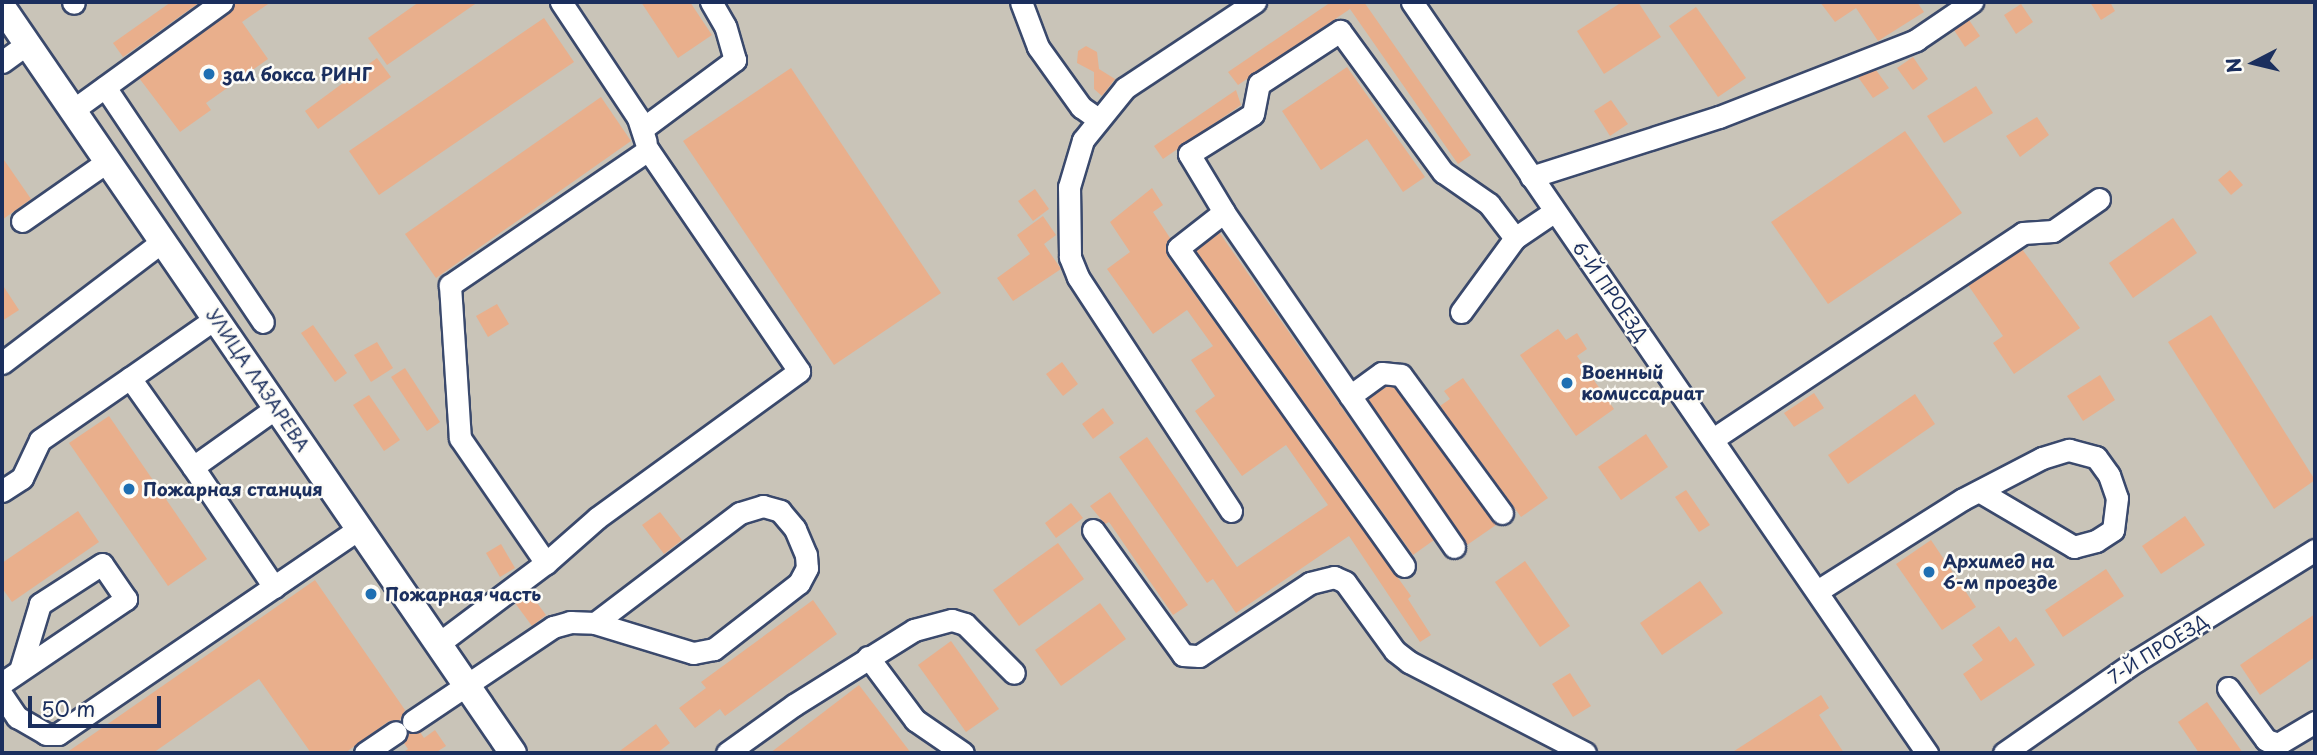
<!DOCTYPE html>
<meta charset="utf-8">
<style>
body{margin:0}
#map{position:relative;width:2317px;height:755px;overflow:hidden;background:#e8dfba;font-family:"Playpen Sans",sans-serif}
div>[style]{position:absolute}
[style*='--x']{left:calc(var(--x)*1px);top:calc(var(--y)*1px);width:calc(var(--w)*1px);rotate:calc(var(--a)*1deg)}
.industrial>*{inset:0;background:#c9c4b8}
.building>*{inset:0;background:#e9af8c}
.roads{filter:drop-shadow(2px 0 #3a496c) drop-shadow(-2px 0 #3a496c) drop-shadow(0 2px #3a496c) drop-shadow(0 -2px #3a496c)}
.minor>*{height:21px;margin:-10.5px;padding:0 10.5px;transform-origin:10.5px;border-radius:10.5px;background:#fff}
.major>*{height:26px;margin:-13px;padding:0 13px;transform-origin:13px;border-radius:13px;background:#fff}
.dots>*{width:19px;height:19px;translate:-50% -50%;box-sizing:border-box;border:4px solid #fdfcf7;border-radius:50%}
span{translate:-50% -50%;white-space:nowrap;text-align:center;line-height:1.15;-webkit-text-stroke:5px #fdfcf7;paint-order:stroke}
.poi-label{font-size:18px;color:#1b2f5e;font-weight:700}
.left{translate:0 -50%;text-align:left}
.street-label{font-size:18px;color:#1b2f5e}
.frame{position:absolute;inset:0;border:4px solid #1b2f5e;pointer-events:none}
.north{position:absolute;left:2219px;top:28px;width:70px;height:70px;-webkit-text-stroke:5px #fdfcf7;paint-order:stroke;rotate:263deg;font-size:19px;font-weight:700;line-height:28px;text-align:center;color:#1b2f5e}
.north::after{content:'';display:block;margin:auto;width:24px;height:32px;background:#1b2f5e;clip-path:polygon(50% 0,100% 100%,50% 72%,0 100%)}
.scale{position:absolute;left:28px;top:696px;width:133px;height:32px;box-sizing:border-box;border:4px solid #1b2f5e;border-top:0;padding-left:9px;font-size:21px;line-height:24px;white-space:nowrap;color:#1b2f5e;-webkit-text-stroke:5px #fdfcf7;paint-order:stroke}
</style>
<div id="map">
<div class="industrial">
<i style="clip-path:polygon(2px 2px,2315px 2px,2315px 753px,2px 753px)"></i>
</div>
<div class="building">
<i style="clip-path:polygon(171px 2px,200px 2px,123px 57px,113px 43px)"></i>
<i style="clip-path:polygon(235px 2px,271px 2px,242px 22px,268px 59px,206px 103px,211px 110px,180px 132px,139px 78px,230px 13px)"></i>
<i style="clip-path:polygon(419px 2px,478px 2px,387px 65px,368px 38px)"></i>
<i style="clip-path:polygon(641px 2px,690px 2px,712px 35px,678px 58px)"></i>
<i style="clip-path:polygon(1331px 2px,1364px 2px,1471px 155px,1458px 164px,1350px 9px,1238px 85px,1228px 72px)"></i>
<i style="clip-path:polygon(1622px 2px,1638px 2px,1661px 37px,1604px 74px,1577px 31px)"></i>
<i style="clip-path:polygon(1820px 2px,1917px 2px,1924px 12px,1878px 41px,1856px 8px,1835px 22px)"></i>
<i style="clip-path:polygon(2090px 2px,2110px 2px,2115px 11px,2101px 20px)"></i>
<i style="clip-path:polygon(2021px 4px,2033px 22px,2016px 34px,2004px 15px)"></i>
<i style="clip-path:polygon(1696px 7px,1746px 78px,1718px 97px,1669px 26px)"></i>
<i style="clip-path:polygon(544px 18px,574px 62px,379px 195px,349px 151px)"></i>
<i style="clip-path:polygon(1969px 20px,1980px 36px,1965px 47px,1954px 30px)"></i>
<i style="clip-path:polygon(1086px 46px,1097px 52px,1099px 69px,1115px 79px,1102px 96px,1094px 89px,1094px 72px,1077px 63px,1078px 51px)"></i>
<i style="clip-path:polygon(1913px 57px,1928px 79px,1913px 90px,1897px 68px)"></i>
<i style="clip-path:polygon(377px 58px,391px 77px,318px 129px,305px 111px)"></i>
<i style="clip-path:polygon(1347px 67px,1425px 177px,1403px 192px,1367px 139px,1321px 170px,1282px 111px)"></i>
<i style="clip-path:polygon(791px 68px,941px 293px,834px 365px,683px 141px)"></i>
<i style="clip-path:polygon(1876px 70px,1889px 88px,1873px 98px,1858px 77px)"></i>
<i style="clip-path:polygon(1976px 86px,1993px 113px,1944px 143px,1927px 116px)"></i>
<i style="clip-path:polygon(1236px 90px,1241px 105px,1163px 159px,1154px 146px)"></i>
<i style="clip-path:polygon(601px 97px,631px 141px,436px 278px,405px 234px)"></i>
<i style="clip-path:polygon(1611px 100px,1628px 124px,1610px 136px,1594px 111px)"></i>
<i style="clip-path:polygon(2037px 117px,2049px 135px,2020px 157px,2006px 136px)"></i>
<i style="clip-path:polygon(1905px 131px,1962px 213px,1828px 304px,1771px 222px)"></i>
<i style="clip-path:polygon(2px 157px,31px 199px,2px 220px)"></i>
<i style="clip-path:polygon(2230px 170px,2243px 185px,2231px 195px,2218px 180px)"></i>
<i style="clip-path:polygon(1152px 188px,1163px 205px,1153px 212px,1170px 238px,1167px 256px,1411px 596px,1408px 599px,1431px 635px,1420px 642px,1349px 536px,1236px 613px,1213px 579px,1207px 583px,1119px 457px,1147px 437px,1237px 567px,1328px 505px,1286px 445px,1242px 476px,1195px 411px,1215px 396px,1191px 360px,1213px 346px,1187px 310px,1153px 334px,1107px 269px,1130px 252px,1110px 222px)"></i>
<i style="clip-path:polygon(1035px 189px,1049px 209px,1033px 221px,1018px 201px)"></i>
<i style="clip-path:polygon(1043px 216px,1056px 235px,1044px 244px,1061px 269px,1013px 301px,997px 278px,1030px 254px,1017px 235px)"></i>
<i style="clip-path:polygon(2173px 218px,2197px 253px,2133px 298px,2109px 263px)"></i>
<i style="clip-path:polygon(1219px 232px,1434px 540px,1413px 555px,1196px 251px)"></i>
<i style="clip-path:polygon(2022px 249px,2080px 328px,2014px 374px,1993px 343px,2003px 336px,1968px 285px)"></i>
<i style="clip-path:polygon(2px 284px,19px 310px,2px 321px)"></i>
<i style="clip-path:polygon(497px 304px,509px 324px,488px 337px,476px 316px)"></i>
<i style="clip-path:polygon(2211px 315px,2315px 480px,2274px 509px,2168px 342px)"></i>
<i style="clip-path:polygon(313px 325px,347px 373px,335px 382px,301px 333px)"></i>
<i style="clip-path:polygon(1558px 329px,1566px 340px,1577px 333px,1587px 349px,1577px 356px,1614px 409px,1576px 436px,1520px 355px)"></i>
<i style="clip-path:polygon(377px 342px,393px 368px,371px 382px,354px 355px)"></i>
<i style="clip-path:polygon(1062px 362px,1078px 384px,1063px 396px,1046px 374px)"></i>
<i style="clip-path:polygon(405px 368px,440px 422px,427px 431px,391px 377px)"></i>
<i style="clip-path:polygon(2100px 375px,2115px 400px,2083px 421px,2067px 396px)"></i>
<i style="clip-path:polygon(1463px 378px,1548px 498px,1521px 517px,1440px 406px,1450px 399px,1444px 391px)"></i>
<i style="clip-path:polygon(1386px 387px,1394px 387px,1496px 525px,1467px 545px,1368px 399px)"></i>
<i style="clip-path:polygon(1814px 393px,1824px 408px,1794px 427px,1784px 413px)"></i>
<i style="clip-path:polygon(1915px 394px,1935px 424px,1848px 484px,1828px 455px)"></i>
<i style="clip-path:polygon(369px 395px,400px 440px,384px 451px,353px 405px)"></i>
<i style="clip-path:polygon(1103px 408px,1114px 423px,1093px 439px,1082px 424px)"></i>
<i style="clip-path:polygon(109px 416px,207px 559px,168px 586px,69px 443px)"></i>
<i style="clip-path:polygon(1646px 434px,1668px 467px,1621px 500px,1598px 467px)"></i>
<i style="clip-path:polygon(1686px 490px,1710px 525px,1699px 532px,1675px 497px)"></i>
<i style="clip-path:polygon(1110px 492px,1188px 605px,1173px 615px,1109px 522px,1105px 524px,1090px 506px)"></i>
<i style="clip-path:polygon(1071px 503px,1083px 518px,1056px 538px,1045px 523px)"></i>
<i style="clip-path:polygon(78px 511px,99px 542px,12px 602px,2px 588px,2px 563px)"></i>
<i style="clip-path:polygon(660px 512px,682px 540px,664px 554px,642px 525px)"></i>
<i style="clip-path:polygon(2185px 516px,2205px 545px,2161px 574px,2142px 546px)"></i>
<i style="clip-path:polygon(1931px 540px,1976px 607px,1942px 630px,1896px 564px)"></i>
<i style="clip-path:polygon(1058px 543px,1084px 579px,1019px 626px,993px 590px)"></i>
<i style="clip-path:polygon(501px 544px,515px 568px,500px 577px,486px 553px)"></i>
<i style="clip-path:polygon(1525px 561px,1570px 626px,1540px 647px,1495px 582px)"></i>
<i style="clip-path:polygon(2106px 569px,2124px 596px,2063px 637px,2045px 610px)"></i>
<i style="clip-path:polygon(315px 580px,405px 710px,400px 720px,389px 721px,345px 753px,311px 753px,259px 679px,153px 753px,66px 753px)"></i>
<i style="clip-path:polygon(1700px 581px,1723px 613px,1662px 655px,1640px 623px)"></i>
<i style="clip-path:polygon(529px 592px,546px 615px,532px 626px,515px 603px)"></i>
<i style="clip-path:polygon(813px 600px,837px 634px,725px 716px,720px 709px,695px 728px,679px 708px,706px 688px,701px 682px)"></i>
<i style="clip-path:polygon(1100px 603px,1126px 639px,1061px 686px,1035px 650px)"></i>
<i style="clip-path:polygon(2315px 614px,2315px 657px,2260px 695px,2240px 665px)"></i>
<i style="clip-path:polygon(1999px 626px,2010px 642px,2016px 637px,2035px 665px,1981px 701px,1963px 674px,1983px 660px,1972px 645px)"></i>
<i style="clip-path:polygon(951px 641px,999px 709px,966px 732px,918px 665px)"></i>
<i style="clip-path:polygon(1570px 673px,1591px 706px,1573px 717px,1552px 684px)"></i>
<i style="clip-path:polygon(859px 685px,911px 753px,770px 753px)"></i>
<i style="clip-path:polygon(1821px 695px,1829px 708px,1819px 715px,1844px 753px,1731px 753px)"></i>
<i style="clip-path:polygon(2207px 702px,2243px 753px,2199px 753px,2178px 722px)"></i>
<i style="clip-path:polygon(656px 724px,670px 743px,657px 753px,617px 753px)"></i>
<i style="clip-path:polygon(435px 730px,446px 746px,435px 753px,402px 753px,408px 749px,404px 743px,409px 733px,420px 732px,424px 738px)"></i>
</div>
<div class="roads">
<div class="minor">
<i style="--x:73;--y:2;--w:1;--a:45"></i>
<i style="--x:561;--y:2;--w:139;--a:56.4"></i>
<i style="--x:638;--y:118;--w:25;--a:72"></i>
<i style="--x:1021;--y:2;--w:48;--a:69.3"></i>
<i style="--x:1038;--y:47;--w:74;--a:54.4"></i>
<i style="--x:1081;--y:107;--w:21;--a:35"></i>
<i style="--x:1412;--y:2;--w:911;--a:55.56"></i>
<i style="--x:2;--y:62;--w:31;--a:-36"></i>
<i style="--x:105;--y:87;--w:283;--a:56.1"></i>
<i style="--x:73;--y:110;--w:184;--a:-35.9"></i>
<i style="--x:642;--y:129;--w:116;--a:-36.6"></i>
<i style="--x:735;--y:60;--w:35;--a:-106"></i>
<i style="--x:725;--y:26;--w:28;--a:-120"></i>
<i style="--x:1531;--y:177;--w:197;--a:-17.7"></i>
<i style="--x:1719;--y:117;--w:212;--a:-21.3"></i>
<i style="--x:1916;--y:40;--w:68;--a:-34.2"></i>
<i style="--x:1224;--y:212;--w:58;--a:142"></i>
<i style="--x:1178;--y:248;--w:390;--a:54.6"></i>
<i style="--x:22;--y:221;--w:105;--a:-34.9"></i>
<i style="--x:1461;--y:312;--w:92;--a:-53.9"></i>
<i style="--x:216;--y:318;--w:105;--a:145.1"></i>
<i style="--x:130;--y:378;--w:109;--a:54.7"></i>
<i style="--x:193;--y:467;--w:103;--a:-35.5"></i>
<i style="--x:2;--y:363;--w:202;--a:-37.2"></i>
<i style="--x:1350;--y:396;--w:39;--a:-36"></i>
<i style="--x:1382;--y:373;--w:19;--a:6"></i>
<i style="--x:1401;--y:375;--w:171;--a:53.8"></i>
<i style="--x:1713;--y:439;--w:372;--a:-33.6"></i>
<i style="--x:2023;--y:233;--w:30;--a:-4"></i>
<i style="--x:2053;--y:231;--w:56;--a:-34.8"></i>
<i style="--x:193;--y:467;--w:145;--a:56"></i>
<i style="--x:2;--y:491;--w:24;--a:-33"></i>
<i style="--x:22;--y:478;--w:42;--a:-64.7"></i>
<i style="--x:40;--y:440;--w:109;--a:-34.6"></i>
<i style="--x:1231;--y:511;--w:280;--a:-123.2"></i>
<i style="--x:1078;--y:277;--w:22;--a:-112"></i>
<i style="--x:1070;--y:257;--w:70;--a:-90.8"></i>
<i style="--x:1069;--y:187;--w:49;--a:-73.4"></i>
<i style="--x:1083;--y:140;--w:67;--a:-51.1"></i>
<i style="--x:1125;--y:88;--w:156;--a:-33.5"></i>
<i style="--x:1093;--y:530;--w:154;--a:54.2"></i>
<i style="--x:1183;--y:655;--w:16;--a:4"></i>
<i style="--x:1199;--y:656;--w:133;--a:-33.3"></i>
<i style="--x:1310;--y:583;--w:25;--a:-14"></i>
<i style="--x:1334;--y:577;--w:12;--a:24"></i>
<i style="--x:1345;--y:582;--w:85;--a:54.1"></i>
<i style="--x:1395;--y:651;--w:18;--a:38"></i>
<i style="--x:1409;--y:662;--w:198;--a:27.3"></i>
<i style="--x:1454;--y:547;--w:406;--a:-124.5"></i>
<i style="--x:1224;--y:212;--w:68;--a:-121.1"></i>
<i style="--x:1189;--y:154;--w:75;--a:-32"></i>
<i style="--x:1253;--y:114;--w:31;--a:-79"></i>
<i style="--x:1259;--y:84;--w:97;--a:-33.2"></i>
<i style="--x:1340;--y:31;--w:175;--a:53.9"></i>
<i style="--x:1443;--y:172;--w:56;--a:34.8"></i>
<i style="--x:1489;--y:204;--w:43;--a:52.6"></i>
<i style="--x:1515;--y:238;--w:48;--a:-34"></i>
<i style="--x:1819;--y:590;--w:170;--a:-32.3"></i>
<i style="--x:1963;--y:499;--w:89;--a:-27.4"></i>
<i style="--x:2042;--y:458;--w:28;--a:-17"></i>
<i style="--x:2069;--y:450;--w:28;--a:15"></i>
<i style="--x:2096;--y:457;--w:22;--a:54"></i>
<i style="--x:2109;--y:475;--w:24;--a:71"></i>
<i style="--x:2117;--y:498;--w:32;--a:97"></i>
<i style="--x:2113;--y:530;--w:20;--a:147"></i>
<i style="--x:2096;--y:541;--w:23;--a:165"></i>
<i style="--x:2074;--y:547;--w:110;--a:-149.5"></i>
<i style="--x:438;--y:644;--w:135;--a:-36.9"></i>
<i style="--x:546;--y:563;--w:68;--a:-41.4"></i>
<i style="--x:597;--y:518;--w:250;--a:-36"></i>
<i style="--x:799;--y:371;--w:268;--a:-124.3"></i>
<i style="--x:648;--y:150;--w:240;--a:145.7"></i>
<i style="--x:450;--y:285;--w:153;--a:86.3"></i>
<i style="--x:460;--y:438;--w:152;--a:55.5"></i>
<i style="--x:868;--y:657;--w:79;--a:53.3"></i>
<i style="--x:915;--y:720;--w:58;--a:34.5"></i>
<i style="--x:2;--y:683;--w:150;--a:-34.1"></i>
<i style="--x:126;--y:599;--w:42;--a:-124.4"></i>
<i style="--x:102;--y:564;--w:74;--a:147.2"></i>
<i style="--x:40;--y:604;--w:66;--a:106.8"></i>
<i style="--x:2228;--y:688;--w:64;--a:53.8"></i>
<i style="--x:2266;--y:740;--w:13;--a:18"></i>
<i style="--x:2278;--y:744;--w:43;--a:-30.7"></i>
<i style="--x:2;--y:695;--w:27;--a:56"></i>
<i style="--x:17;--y:717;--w:34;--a:30"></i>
<i style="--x:46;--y:734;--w:12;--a:0"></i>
<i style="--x:58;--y:734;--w:366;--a:-34.3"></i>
<i style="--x:413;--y:721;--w:169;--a:-33.9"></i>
<i style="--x:553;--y:627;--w:18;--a:-16"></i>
<i style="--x:570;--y:622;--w:25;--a:2"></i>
<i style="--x:595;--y:623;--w:182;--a:-37.2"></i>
<i style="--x:740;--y:513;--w:24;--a:-17"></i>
<i style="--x:763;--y:506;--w:18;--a:16"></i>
<i style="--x:780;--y:511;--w:23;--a:50"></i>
<i style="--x:795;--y:529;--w:28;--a:67"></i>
<i style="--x:806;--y:555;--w:13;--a:86"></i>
<i style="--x:807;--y:568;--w:17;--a:118"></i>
<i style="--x:799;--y:583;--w:108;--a:142.2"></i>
<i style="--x:714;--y:649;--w:21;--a:169"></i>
<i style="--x:693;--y:653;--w:102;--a:-163"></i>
<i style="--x:365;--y:753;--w:37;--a:-34"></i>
<i style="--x:727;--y:753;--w:82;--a:-35.6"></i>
<i style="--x:794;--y:705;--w:142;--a:-32"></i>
<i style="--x:914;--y:630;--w:39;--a:-15"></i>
<i style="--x:952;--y:620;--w:14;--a:17"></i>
<i style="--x:965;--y:624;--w:69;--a:45"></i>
<i style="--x:2004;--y:753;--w:161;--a:-34.9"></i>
<i style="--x:2136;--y:661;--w:211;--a:-31.8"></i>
</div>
<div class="major">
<i style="--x:2;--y:7;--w:904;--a:55.59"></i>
</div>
</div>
<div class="dots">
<i style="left:209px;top:74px;background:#1f6fb2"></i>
<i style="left:1567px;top:383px;background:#1f6fb2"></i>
<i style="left:129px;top:489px;background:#1f6fb2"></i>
<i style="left:1929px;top:572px;background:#1f6fb2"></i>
<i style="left:371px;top:594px;background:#1f6fb2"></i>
</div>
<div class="poi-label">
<span class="left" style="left:223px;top:74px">зал бокса РИНГ</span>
<span class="left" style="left:1581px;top:383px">Военный<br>комиссариат</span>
<span class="left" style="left:143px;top:489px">Пожарная станция</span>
<span class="left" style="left:1943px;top:572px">Архимед на<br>6-м проезде</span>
<span class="left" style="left:385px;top:594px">Пожарная часть</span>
</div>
<div class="street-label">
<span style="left:1610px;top:291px;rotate:55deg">6-Й ПРОЕЗД</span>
<span style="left:258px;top:380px;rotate:56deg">УЛИЦА ЛАЗАРЕВА</span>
<span style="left:2158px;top:649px;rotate:-32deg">7-Й ПРОЕЗД</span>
</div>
<div class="frame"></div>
<div class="north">N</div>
<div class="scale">50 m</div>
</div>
